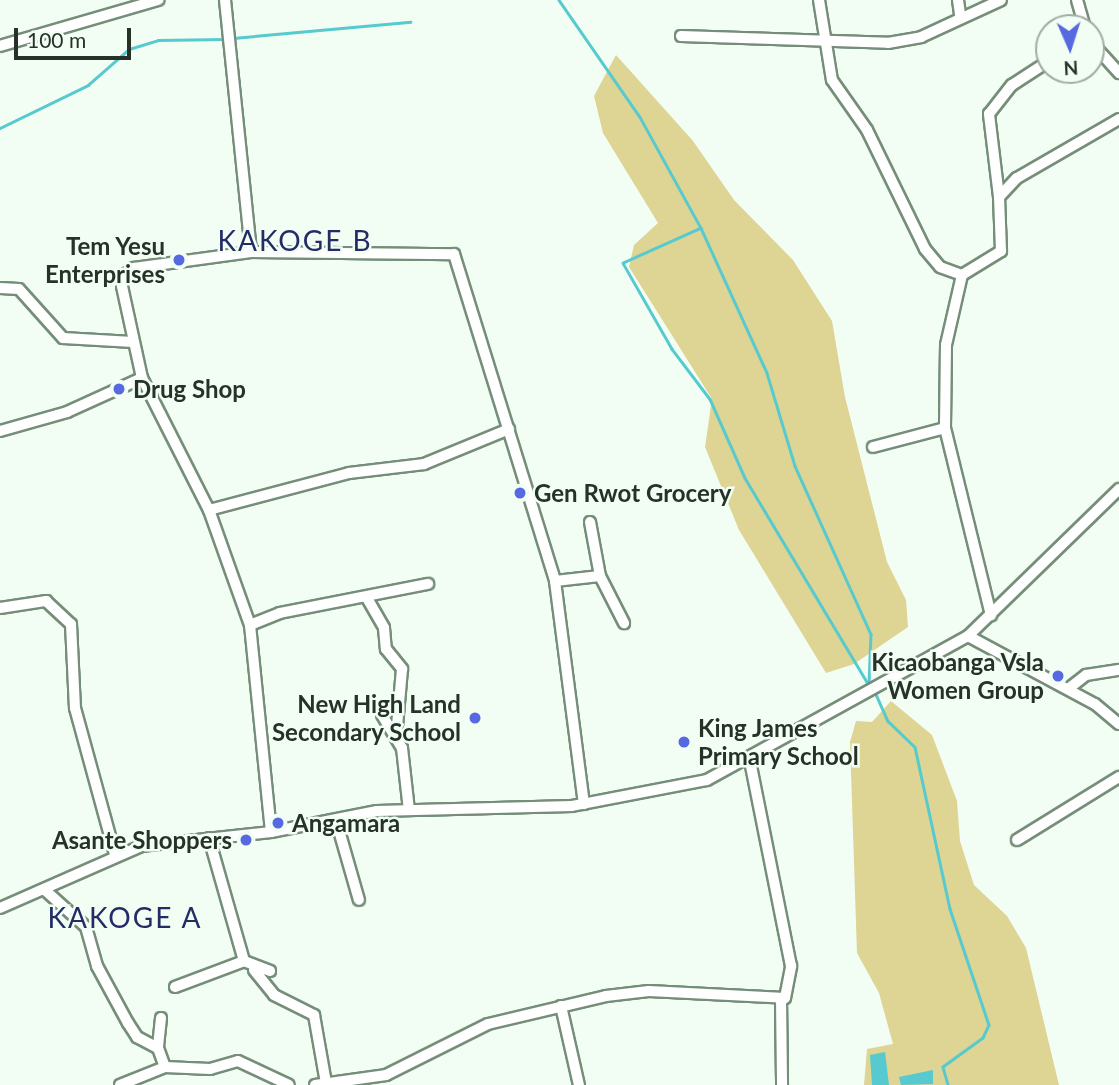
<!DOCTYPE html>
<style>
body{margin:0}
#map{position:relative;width:1119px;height:1085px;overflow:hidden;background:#f2fdf4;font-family:Lato,sans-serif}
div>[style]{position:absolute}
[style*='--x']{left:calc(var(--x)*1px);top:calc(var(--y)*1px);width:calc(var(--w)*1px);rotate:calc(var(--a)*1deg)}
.green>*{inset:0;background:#ded494}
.water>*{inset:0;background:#56cace}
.stream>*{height:2.5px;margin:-1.25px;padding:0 1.25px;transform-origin:1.25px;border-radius:1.25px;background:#56cace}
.roads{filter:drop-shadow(2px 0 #758e79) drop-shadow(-2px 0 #758e79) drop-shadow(0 2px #758e79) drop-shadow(0 -2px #758e79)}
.minor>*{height:10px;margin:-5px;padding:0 5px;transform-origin:5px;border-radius:5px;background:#fff}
.dots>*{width:19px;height:19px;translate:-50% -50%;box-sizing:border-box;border:4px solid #f2fdf4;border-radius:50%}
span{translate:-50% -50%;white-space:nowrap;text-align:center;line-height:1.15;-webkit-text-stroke:5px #f2fdf4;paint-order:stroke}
.poi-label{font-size:24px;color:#263128;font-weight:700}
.right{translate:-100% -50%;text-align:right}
.left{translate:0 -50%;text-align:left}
.quarter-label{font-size:28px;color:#232c65;letter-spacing:2px}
.north{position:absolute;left:1035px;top:14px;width:70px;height:70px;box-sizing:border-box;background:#f2fdf4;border:2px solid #a0aba2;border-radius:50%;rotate:177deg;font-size:19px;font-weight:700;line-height:28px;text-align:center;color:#263128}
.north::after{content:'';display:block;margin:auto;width:24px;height:32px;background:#5669e0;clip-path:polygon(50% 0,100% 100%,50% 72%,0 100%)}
.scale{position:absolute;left:14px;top:28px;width:117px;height:32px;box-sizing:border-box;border:4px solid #263128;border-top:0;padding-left:9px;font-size:21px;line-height:24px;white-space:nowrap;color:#263128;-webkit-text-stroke:5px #f2fdf4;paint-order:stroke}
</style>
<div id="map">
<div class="green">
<i style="clip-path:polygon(616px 55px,693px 141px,734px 200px,793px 260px,832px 321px,845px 397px,887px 562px,906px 600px,908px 627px,854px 664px,826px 673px,739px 530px,705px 447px,712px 399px,629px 267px,634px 245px,658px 223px,603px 133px,594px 96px)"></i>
<i style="clip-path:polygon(891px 701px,932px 735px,957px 801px,960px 841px,974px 885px,1007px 916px,1026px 948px,1059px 1085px,864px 1085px,867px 1049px,893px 1044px,879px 993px,857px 953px,850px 742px,856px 721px,872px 722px)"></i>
</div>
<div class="water">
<i style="clip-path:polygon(885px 1052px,889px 1085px,872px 1085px,870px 1055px)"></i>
<i style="clip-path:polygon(933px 1070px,933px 1084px,901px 1085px,899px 1077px)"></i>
</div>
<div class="stream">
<i style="--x:559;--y:0;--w:142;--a:55.3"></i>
<i style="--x:640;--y:117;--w:127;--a:61.2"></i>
<i style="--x:701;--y:228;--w:85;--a:155.8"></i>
<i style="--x:623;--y:263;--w:99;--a:60.3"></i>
<i style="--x:672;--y:349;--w:63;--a:52.8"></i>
<i style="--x:710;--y:399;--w:86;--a:66.1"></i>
<i style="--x:745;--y:478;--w:244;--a:59.1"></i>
<i style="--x:233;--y:38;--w:178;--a:-5.2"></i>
<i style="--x:0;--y:128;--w:98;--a:-26"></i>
<i style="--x:88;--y:85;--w:55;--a:-41.3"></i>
<i style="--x:129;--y:49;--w:30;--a:-17"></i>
<i style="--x:158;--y:40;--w:68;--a:-0.8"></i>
<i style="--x:701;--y:228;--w:159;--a:65.5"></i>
<i style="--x:767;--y:373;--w:97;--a:73.2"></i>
<i style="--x:795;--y:466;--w:184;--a:65.7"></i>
<i style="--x:871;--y:634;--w:49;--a:92.3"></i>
<i style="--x:875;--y:692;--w:32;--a:66"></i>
<i style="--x:888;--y:721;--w:37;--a:44"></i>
<i style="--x:915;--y:747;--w:166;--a:77.8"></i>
<i style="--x:950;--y:909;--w:122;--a:71.4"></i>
<i style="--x:989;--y:1025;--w:14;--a:115"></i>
<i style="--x:983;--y:1038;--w:49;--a:144.1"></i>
<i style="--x:943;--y:1067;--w:19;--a:74"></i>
</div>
<div class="roads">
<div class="minor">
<i style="--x:225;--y:0;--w:253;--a:84.1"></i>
<i style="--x:819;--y:0;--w:81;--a:80.8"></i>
<i style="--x:832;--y:80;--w:61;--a:55"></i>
<i style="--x:867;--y:130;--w:132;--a:64"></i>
<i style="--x:925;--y:249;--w:23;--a:50"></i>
<i style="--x:940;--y:267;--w:23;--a:20"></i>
<i style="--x:962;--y:275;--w:72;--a:102.9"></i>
<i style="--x:946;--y:345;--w:83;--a:90.7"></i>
<i style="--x:945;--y:428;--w:193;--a:76.2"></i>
<i style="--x:958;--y:0;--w:15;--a:82"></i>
<i style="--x:1077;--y:0;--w:29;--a:74"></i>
<i style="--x:681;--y:36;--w:207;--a:1.9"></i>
<i style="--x:888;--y:43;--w:34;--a:-10"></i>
<i style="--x:921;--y:37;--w:88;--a:-24.8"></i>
<i style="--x:1091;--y:42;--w:42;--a:47.9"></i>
<i style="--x:0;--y:46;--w:165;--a:-16.2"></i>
<i style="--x:999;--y:197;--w:84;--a:-96.9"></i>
<i style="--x:989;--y:114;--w:37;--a:-52"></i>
<i style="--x:1012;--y:85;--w:44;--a:-33"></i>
<i style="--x:962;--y:275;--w:46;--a:-31.6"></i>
<i style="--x:1001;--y:251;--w:54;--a:-92.1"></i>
<i style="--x:999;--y:197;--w:26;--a:-47"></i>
<i style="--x:1017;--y:178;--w:118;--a:-30"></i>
<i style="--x:0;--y:288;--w:19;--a:3"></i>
<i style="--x:19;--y:289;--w:66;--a:48.1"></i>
<i style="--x:63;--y:338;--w:70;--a:3.3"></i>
<i style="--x:142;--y:378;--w:148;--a:63.1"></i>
<i style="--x:209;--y:510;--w:122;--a:70.4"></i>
<i style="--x:250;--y:625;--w:208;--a:84.2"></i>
<i style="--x:0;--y:431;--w:70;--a:-15.8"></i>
<i style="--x:67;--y:412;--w:82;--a:-24.4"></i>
<i style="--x:142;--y:378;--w:94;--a:-102.3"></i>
<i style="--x:122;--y:286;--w:10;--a:-84"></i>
<i style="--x:123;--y:276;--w:14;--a:-36"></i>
<i style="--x:134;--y:268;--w:118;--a:-7.8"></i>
<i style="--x:251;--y:252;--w:203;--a:0.6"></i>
<i style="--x:454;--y:254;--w:342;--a:72.8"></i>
<i style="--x:555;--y:581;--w:225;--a:82.6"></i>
<i style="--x:873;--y:447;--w:74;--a:-14.8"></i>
<i style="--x:209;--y:510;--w:145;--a:-14.8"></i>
<i style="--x:349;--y:473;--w:76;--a:-6.8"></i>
<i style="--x:424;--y:464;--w:92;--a:-22.4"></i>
<i style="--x:590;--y:522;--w:55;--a:79.5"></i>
<i style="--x:555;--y:581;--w:45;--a:-6.3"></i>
<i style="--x:600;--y:576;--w:53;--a:62.9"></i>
<i style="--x:367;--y:598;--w:34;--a:60"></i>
<i style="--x:384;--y:628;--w:21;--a:85"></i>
<i style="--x:386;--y:649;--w:26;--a:51"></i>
<i style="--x:402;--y:669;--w:69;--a:95"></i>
<i style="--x:0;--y:608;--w:47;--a:-8.7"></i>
<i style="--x:46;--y:601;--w:34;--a:43"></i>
<i style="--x:71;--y:624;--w:84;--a:87.3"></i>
<i style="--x:75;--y:708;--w:151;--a:74.7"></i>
<i style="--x:250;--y:625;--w:32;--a:-22"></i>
<i style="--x:280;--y:613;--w:151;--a:-11.1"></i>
<i style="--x:968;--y:636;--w:144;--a:28.2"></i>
<i style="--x:1095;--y:704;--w:31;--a:40"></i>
<i style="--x:1068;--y:689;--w:23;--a:-38"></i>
<i style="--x:1086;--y:675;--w:33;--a:-9"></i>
<i style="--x:382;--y:715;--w:39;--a:59"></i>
<i style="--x:402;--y:748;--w:62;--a:83.6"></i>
<i style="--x:336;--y:820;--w:83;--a:74"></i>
<i style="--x:209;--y:838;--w:128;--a:74.1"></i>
<i style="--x:244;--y:961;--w:28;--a:21"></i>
<i style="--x:1017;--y:840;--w:120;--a:-31.7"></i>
<i style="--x:46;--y:891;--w:54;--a:42"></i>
<i style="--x:86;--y:927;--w:41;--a:74.2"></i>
<i style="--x:97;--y:966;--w:65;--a:61.5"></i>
<i style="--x:128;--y:1023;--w:17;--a:57"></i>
<i style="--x:137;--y:1037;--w:24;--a:28"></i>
<i style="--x:0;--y:908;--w:154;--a:-23.7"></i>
<i style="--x:141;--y:846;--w:131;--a:-6.1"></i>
<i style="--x:271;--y:832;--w:108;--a:-11.2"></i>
<i style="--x:377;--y:811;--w:195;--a:-1.5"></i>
<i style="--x:572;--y:806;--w:137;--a:-10.9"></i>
<i style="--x:707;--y:780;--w:298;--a:-28.9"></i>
<i style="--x:968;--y:636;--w:211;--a:-44.2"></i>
<i style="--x:254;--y:970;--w:32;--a:51"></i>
<i style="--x:274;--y:995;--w:45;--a:26.6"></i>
<i style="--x:314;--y:1015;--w:69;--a:80"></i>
<i style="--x:175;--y:987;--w:74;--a:-20.6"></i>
<i style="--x:781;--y:999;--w:86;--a:89.3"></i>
<i style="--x:561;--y:1006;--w:81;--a:77.2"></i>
<i style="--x:161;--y:1018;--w:30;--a:96"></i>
<i style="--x:158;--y:1048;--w:20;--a:70"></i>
<i style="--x:120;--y:1085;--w:48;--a:-21.8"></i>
<i style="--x:165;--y:1067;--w:45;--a:2.5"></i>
<i style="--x:210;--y:1069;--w:29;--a:-16"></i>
<i style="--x:238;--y:1061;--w:56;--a:25.2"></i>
<i style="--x:315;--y:1085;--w:72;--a:-8"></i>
<i style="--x:386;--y:1075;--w:114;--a:-26.6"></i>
<i style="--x:488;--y:1024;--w:121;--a:-13.3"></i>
<i style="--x:606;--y:996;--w:43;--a:-6.6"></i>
<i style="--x:649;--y:991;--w:136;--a:2.9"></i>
<i style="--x:785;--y:998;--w:33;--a:-79"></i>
<i style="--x:791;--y:966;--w:209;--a:-101.3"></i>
</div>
</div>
<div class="dots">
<i style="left:179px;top:260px;background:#5669e0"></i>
<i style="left:119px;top:389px;background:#5669e0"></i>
<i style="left:520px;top:493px;background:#5669e0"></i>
<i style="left:1058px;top:676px;background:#5669e0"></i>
<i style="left:475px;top:718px;background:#5669e0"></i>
<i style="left:684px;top:742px;background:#5669e0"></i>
<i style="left:278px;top:823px;background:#5669e0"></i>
<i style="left:246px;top:840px;background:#5669e0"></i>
</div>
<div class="poi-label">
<span class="right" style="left:165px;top:260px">Tem Yesu<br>Enterprises</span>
<span class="left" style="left:133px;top:389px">Drug Shop</span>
<span class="left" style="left:534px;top:493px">Gen Rwot Grocery</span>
<span class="right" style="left:1044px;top:676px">Kicaobanga Vsla<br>Women Group</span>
<span class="right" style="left:461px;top:718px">New High Land<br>Secondary School</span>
<span class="left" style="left:698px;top:742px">King James<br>Primary School</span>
<span class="left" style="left:292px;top:823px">Angamara</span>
<span class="right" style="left:232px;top:840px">Asante Shoppers</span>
</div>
<div class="quarter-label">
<span style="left:295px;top:240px">KAKOGE B</span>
<span style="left:125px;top:917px">KAKOGE A</span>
</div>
<div class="north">N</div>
<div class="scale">100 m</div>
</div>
